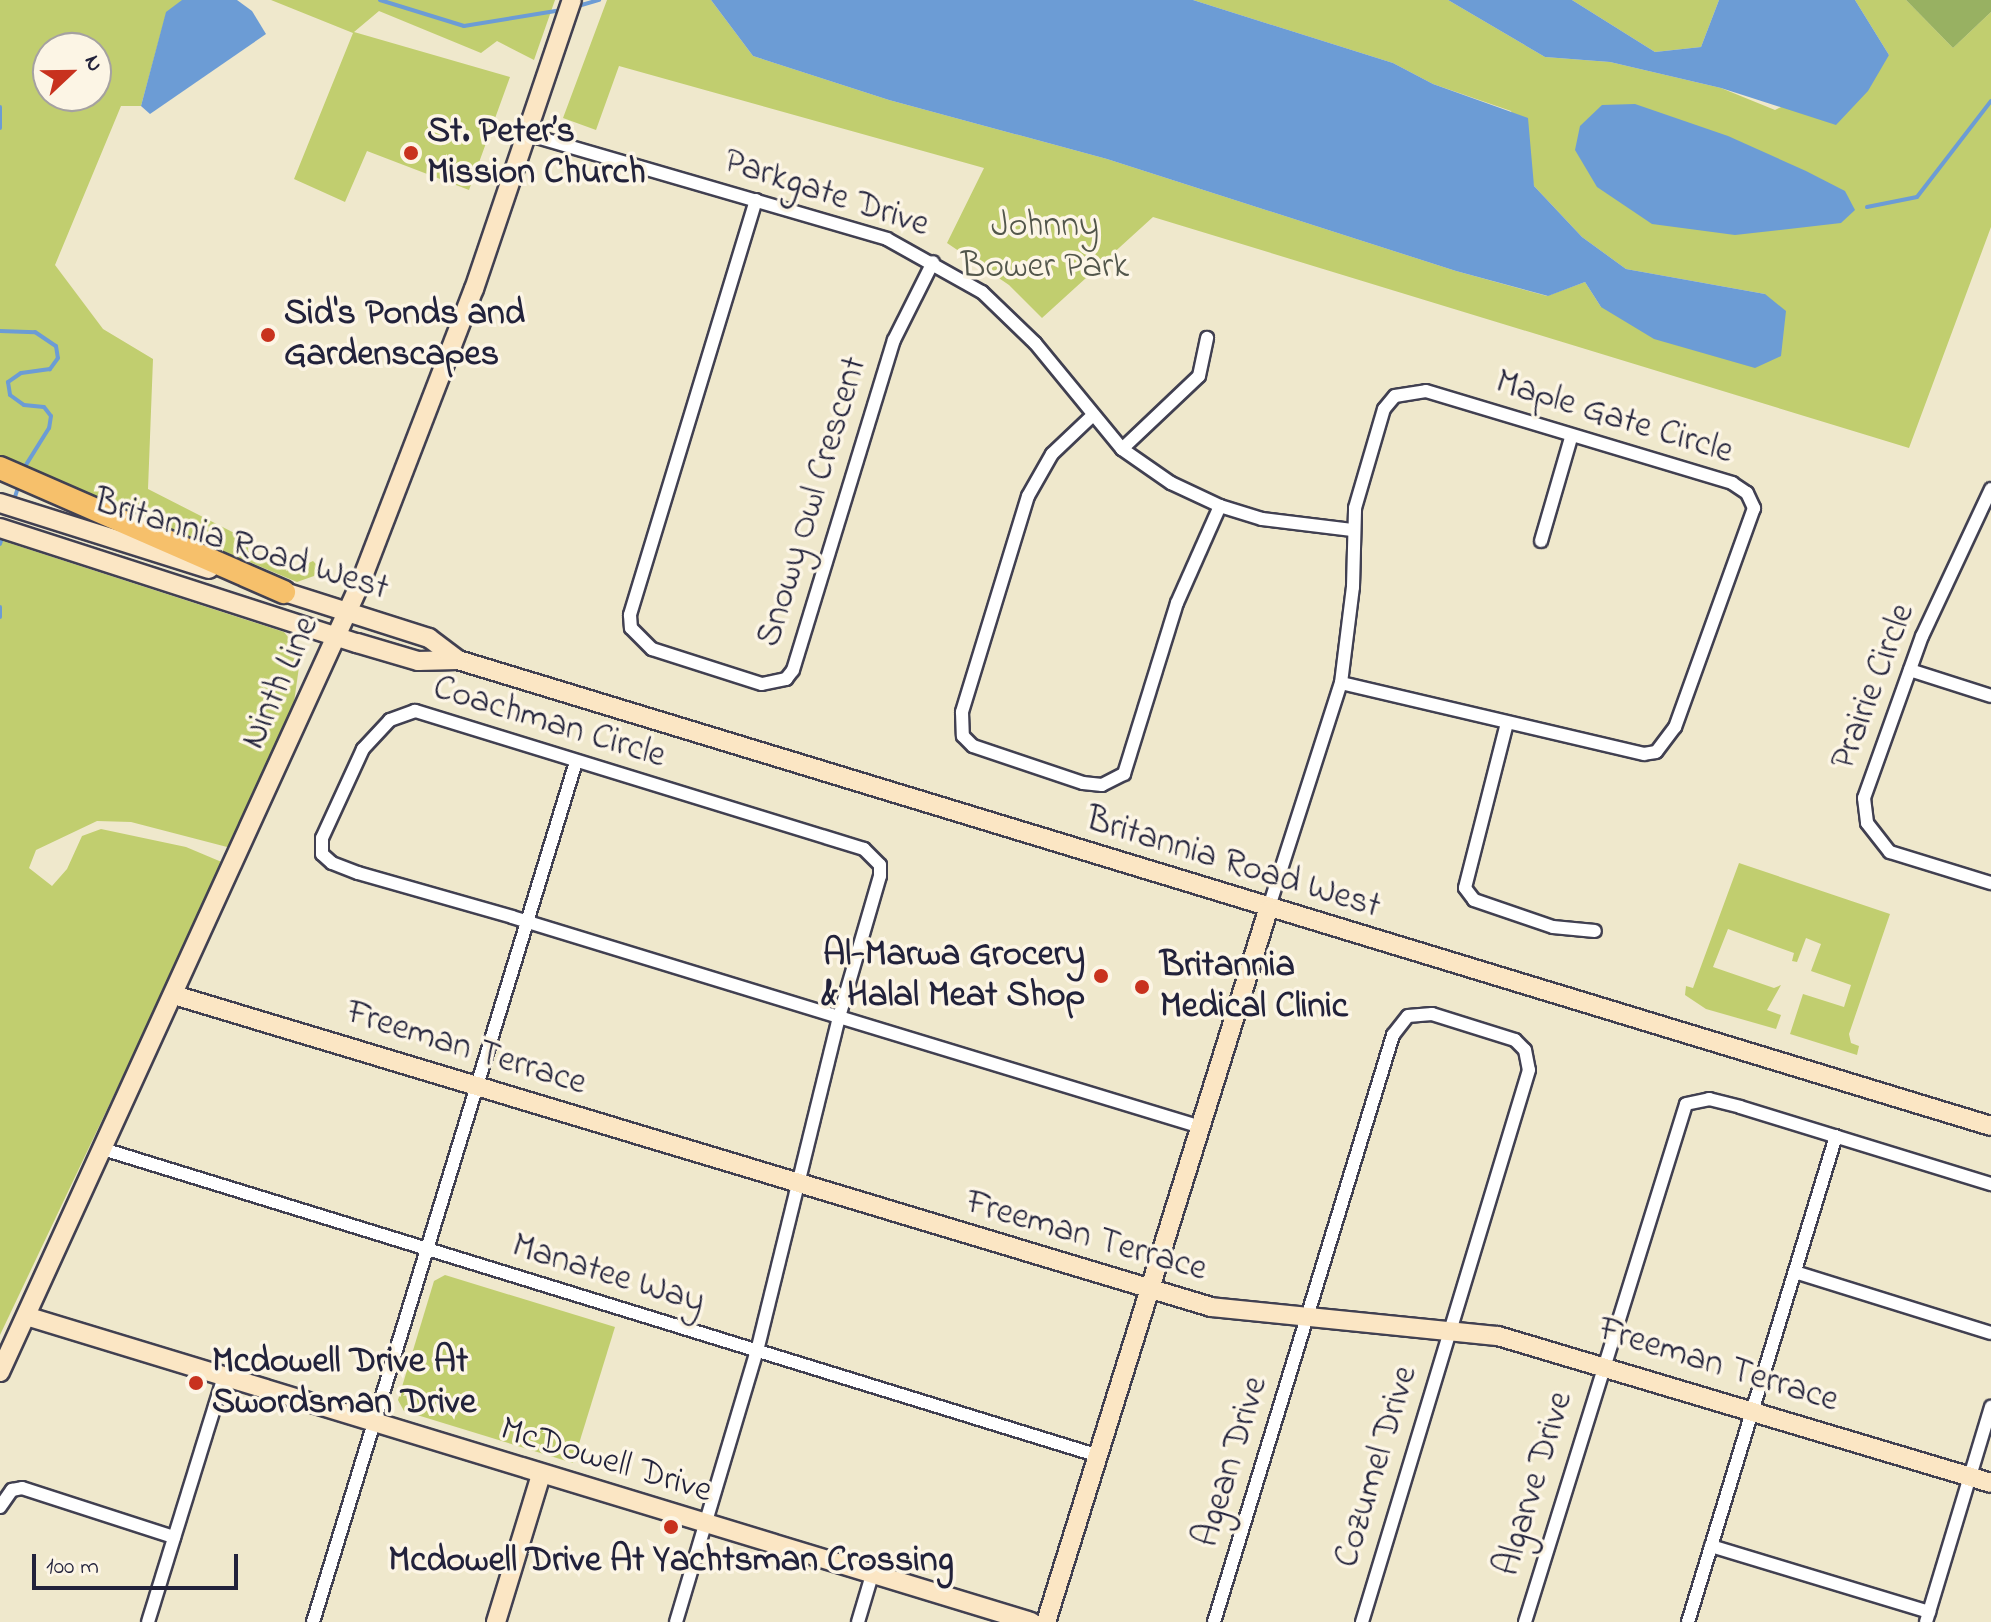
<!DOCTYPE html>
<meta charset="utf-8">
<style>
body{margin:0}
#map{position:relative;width:1991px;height:1622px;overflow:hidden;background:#efe8cc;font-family:"Indie Flower",sans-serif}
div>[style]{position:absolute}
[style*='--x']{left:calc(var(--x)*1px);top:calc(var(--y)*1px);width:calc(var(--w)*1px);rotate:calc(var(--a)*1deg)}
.green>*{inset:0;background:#c1ce6f}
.forest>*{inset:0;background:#98b162}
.water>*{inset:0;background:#6c9cd5}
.stream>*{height:4px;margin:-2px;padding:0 2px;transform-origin:2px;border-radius:2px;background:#6c9cd5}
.roads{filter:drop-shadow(2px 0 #414051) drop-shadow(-2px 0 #414051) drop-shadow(0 2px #414051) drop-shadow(0 -2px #414051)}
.street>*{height:12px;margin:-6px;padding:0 6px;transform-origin:6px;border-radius:6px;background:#fff}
.secondary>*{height:18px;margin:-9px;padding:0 9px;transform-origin:9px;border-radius:9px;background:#fbe6c4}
.highway>*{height:22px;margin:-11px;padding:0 11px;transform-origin:11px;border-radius:11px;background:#f6c06b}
.dots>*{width:22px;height:22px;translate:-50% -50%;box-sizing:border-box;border:4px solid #fcf5e5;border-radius:50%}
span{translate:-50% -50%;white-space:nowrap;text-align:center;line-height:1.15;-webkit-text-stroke:7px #fcf5e5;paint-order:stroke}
.poi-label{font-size:36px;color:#22223b;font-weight:700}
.left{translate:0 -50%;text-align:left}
.right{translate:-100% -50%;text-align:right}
.street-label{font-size:36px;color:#22223b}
.park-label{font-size:36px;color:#52564b}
.north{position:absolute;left:32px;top:32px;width:80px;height:80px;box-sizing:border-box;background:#fcf5e5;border:2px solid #a5a1a1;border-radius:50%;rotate:68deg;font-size:22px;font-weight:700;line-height:32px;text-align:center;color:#22223b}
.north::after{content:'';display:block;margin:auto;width:28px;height:36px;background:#c8321e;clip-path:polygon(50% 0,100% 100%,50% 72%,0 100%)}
.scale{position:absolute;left:32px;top:1554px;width:206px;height:36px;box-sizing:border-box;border:4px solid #22223b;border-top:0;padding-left:10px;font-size:24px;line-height:28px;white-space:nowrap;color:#22223b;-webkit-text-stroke:6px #fcf5e5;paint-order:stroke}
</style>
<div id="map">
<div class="green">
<i style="clip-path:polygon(evenodd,0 0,183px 0,166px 14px,141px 106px,121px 106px,55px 265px,103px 329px,153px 359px,148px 489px,248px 540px,248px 551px,296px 569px,313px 561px,318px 566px,314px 576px,297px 582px,0 457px,0 0,48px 48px,96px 48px,96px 96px,48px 96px,48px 48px)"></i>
<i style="clip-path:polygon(271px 0,555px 0,534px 60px,497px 41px,481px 53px,379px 11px,354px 32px,510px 77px,469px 190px,367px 151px,345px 202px,294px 179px,353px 33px)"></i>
<i style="clip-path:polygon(607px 0,711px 0,753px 56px,889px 100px,1107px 159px,1456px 271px,1547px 296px,1585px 282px,1601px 307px,1765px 294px,1626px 269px,1582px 237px,1534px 186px,1511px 111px,1433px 84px,1393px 63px,1193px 0,1448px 0,1545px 57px,1610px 62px,1721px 88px,1775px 110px,1889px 55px,1855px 0,1906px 0,1953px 48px,1991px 12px,1991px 227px,1909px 448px,1153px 217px,1042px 318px,1009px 285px,947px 243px,984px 168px,619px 66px,596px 130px,563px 118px)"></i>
<i style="clip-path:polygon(1572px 0,1719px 0,1701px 47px,1655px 52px)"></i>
<i style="clip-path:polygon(0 540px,284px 632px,301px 653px,294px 702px,231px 848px,131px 822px,97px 821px,36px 850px,29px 868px,52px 886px,67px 869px,82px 836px,101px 829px,186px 847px,224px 863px,0 1335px)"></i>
<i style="clip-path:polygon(1739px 863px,1890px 914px,1849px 1034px,1851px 1043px,1859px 1046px,1857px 1055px,1790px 1034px,1803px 994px,1844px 1007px,1851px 985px,1811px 971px,1821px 944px,1806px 938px,1797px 962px,1792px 961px,1794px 953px,1728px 929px,1713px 967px,1774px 988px,1781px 985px,1767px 1010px,1781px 1015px,1776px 1029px,1706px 1009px,1685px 995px,1686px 986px,1693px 988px)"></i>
<i style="clip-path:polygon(445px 1275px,615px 1327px,573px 1463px,404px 1411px,398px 1400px,434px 1281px)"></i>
</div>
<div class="forest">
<i style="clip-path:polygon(1906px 0,1991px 0,1991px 12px,1953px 48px)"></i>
</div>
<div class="water">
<i style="clip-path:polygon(182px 0,237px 0,252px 11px,266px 34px,150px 114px,141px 106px,166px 12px)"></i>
<i style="clip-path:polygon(711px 0,1193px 0,1393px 63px,1433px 84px,1528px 118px,1534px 186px,1582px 237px,1626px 269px,1765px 294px,1786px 311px,1781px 356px,1755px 368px,1654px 339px,1601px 307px,1585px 282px,1548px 296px,1456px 271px,1107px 159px,889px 100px,753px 56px)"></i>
<i style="clip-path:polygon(1448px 0,1572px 0,1655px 52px,1701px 47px,1719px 0,1855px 0,1889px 55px,1868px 91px,1836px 125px,1721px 88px,1610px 62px,1545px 57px)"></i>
<i style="clip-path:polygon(1635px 104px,1728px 136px,1806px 171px,1845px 191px,1855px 210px,1841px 223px,1735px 235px,1652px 224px,1597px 187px,1575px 150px,1580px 126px,1602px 105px)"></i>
</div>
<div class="stream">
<i style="--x:380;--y:0;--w:88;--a:17.2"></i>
<i style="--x:464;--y:26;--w:99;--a:-9.3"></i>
<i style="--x:578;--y:6;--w:22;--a:-16"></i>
<i style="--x:0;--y:107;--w:21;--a:90"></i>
<i style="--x:1867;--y:207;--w:51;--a:-11.3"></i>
<i style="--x:1917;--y:197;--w:121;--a:-52.4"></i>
<i style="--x:0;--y:331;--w:35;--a:2"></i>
<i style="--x:35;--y:332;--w:25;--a:34"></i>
<i style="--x:56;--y:346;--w:12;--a:81"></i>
<i style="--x:58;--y:358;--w:14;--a:126"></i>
<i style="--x:50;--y:369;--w:29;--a:172"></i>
<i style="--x:21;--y:373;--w:16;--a:145"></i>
<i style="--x:8;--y:382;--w:13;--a:81"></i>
<i style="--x:10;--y:395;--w:17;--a:36"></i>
<i style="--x:24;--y:405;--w:20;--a:6"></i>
<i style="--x:44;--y:407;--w:11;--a:52"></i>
<i style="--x:51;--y:416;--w:12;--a:99"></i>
<i style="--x:49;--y:428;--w:47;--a:122"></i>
<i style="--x:13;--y:503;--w:20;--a:-72"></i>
<i style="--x:0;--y:544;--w:10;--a:-73"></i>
<i style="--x:0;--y:607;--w:10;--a:90"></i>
</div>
<div class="roads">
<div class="street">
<i style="--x:526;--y:134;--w:376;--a:16.2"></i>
<i style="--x:887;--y:239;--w:109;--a:29.2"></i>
<i style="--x:982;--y:292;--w:74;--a:43.9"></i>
<i style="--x:1035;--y:343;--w:137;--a:50.6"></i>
<i style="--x:1122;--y:449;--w:60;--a:34.8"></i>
<i style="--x:1171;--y:483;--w:54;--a:25.1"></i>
<i style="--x:1220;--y:506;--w:44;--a:17.2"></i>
<i style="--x:1262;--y:519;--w:91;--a:7"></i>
<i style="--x:756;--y:200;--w:434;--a:106.9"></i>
<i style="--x:630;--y:615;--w:13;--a:86"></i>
<i style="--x:631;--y:628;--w:30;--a:45"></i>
<i style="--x:652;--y:649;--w:115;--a:17.7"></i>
<i style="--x:762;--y:684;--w:25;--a:-12"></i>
<i style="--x:786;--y:679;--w:11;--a:-52"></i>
<i style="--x:793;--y:670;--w:345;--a:-73"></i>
<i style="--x:894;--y:340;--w:87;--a:-63.4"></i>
<i style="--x:1092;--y:416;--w:55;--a:136.5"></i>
<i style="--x:1052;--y:454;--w:48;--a:119.7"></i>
<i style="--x:1028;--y:496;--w:226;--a:107"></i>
<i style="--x:962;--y:712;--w:24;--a:88"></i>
<i style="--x:963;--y:736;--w:14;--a:45"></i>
<i style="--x:973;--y:746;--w:116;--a:18.6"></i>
<i style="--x:1083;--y:783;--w:19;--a:6"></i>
<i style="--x:1102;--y:785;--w:25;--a:-27"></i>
<i style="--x:1124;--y:774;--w:179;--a:-72.8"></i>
<i style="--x:1177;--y:603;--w:106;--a:-66.1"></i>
<i style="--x:1122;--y:449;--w:106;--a:-43.5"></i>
<i style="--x:1199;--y:376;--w:39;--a:-78"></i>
<i style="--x:1991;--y:489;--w:162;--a:115.1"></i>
<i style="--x:1922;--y:636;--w:172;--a:109.7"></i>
<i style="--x:1864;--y:798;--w:25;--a:83"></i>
<i style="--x:1867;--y:823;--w:37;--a:52"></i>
<i style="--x:1890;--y:852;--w:106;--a:17.1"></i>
<i style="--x:1541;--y:541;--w:107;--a:-73.8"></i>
<i style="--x:1910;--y:670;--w:85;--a:17.8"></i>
<i style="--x:1507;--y:723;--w:170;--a:104.3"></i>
<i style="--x:1465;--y:888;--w:15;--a:53"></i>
<i style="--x:1474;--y:900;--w:83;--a:18.9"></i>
<i style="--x:1553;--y:927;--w:42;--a:5.4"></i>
<i style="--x:1268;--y:910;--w:238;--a:-72.2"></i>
<i style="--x:1341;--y:683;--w:97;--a:-82.9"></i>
<i style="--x:1353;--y:587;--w:79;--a:-88.5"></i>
<i style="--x:1355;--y:508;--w:103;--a:-73.7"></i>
<i style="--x:1384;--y:409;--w:17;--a:-50"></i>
<i style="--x:1395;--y:396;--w:31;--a:-9"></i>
<i style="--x:1426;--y:391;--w:320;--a:16.7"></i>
<i style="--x:1732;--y:483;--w:18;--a:34"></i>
<i style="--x:1747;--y:493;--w:17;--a:65"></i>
<i style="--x:1754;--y:508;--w:233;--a:109.8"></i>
<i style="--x:1675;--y:727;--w:31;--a:127"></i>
<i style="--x:1656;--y:752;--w:12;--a:171"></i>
<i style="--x:1644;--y:754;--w:311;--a:-166.8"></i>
<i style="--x:103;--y:1149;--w:1039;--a:17.13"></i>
<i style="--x:1795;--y:1272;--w:205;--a:17.3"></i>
<i style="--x:0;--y:1507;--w:21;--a:-55"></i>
<i style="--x:12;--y:1490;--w:10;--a:-11"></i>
<i style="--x:22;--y:1488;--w:160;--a:17.9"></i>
<i style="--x:1711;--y:1546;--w:228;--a:16.8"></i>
<i style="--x:148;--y:1622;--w:257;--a:-72.8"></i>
<i style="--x:313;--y:1622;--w:899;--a:-73"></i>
<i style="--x:676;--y:1622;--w:283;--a:-73.4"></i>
<i style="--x:757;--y:1351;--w:344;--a:-76.2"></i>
<i style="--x:839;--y:1017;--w:147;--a:-73.8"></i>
<i style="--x:880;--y:876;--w:11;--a:-90"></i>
<i style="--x:880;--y:865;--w:23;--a:-135"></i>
<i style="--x:864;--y:849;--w:470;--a:-162.9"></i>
<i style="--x:415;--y:711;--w:27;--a:160"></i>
<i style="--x:390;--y:720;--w:40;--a:133"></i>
<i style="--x:363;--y:749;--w:98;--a:114.7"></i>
<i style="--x:322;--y:838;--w:16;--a:90"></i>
<i style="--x:322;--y:854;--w:13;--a:42"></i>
<i style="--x:332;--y:863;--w:28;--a:21"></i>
<i style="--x:358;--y:873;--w:160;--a:15.9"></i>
<i style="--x:512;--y:917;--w:17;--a:17"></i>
<i style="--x:528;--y:922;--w:325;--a:17"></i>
<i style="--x:839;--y:1017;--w:374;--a:16.9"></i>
<i style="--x:858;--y:1622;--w:49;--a:-73.4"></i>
<i style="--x:1214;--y:1622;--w:614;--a:-73.04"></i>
<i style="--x:1393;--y:1035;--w:24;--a:-52"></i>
<i style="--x:1408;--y:1016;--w:24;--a:-5"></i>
<i style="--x:1432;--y:1014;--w:87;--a:17.4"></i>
<i style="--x:1515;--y:1040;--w:14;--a:45"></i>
<i style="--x:1525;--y:1050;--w:20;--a:79"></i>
<i style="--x:1529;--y:1070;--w:577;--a:106.83"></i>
<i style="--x:1525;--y:1622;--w:542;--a:-72.73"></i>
<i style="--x:1686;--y:1104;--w:24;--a:-12"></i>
<i style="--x:1709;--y:1099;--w:32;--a:14"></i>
<i style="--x:1740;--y:1107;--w:263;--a:17.1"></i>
<i style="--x:1688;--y:1622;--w:508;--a:-73.06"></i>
<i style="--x:1926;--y:1622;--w:225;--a:-73.2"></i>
</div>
<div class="secondary">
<i style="--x:0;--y:503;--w:219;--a:17.5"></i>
<i style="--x:0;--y:528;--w:375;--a:17.9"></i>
<i style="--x:357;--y:643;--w:64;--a:16.4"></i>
<i style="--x:418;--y:661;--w:40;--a:-1.4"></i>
<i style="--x:458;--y:660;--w:1602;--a:16.91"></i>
<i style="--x:272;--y:588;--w:165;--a:17.7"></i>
<i style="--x:429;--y:638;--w:36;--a:37"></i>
<i style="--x:174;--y:995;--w:1083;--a:16.74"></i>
<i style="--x:1211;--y:1307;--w:288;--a:5.8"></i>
<i style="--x:1498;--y:1336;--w:514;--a:16.6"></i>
<i style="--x:26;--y:1316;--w:1051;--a:16.93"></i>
<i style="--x:0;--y:1372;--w:866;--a:-65.45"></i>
<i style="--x:360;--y:584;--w:316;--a:-68.9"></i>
<i style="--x:474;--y:289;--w:305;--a:-71.3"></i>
<i style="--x:496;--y:1622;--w:154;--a:-73"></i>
<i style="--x:1046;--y:1622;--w:746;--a:-72.68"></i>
</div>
<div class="highway">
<i style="--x:0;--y:468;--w:310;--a:23.6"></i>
</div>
</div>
<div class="dots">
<i style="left:411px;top:153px;background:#c8321e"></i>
<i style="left:268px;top:335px;background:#c8321e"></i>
<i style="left:1101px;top:976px;background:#c8321e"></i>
<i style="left:1142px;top:987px;background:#c8321e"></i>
<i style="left:196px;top:1383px;background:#c8321e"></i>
<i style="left:671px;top:1527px;background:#c8321e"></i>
</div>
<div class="poi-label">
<span class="left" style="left:427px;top:153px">St. Peter’s<br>Mission Church</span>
<span class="left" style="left:284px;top:335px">Sid's Ponds and<br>Gardenscapes</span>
<span class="right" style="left:1085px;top:976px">Al-Marwa Grocery<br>&amp; Halal Meat Shop</span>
<span class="left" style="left:1160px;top:987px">Britannia<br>Medical Clinic</span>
<span class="left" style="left:212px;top:1383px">Mcdowell Drive At<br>Swordsman Drive</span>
<span style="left:671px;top:1562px">Mcdowell Drive At Yachtsman Crossing</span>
</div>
<div class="street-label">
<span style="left:826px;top:194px;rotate:18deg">Parkgate Drive</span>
<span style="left:1614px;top:418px;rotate:17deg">Maple Gate Circle</span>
<span style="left:813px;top:502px;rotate:-73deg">Snowy Owl Crescent</span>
<span style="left:241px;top:546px;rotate:17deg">Britannia Road West</span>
<span style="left:281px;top:683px;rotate:-66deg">Ninth Line</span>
<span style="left:1874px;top:687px;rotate:-69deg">Prairie Circle</span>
<span style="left:549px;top:723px;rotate:17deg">Coachman Circle</span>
<span style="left:1233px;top:864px;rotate:17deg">Britannia Road West</span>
<span style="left:466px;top:1049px;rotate:17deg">Freeman Terrace</span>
<span style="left:1086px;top:1237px;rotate:16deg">Freeman Terrace</span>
<span style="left:608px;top:1275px;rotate:17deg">Manatee Way</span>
<span style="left:1718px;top:1366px;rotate:17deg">Freeman Terrace</span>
<span style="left:606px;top:1461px;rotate:17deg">McDowell Drive</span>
<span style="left:1232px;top:1462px;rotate:-73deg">Agean Drive</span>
<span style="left:1377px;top:1467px;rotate:-73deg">Cozumel Drive</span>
<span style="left:1535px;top:1484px;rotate:-73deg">Algarve Drive</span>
</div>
<div class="park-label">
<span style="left:1045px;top:247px">Johnny<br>Bower Park</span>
</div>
<div class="north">N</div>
<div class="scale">100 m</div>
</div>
